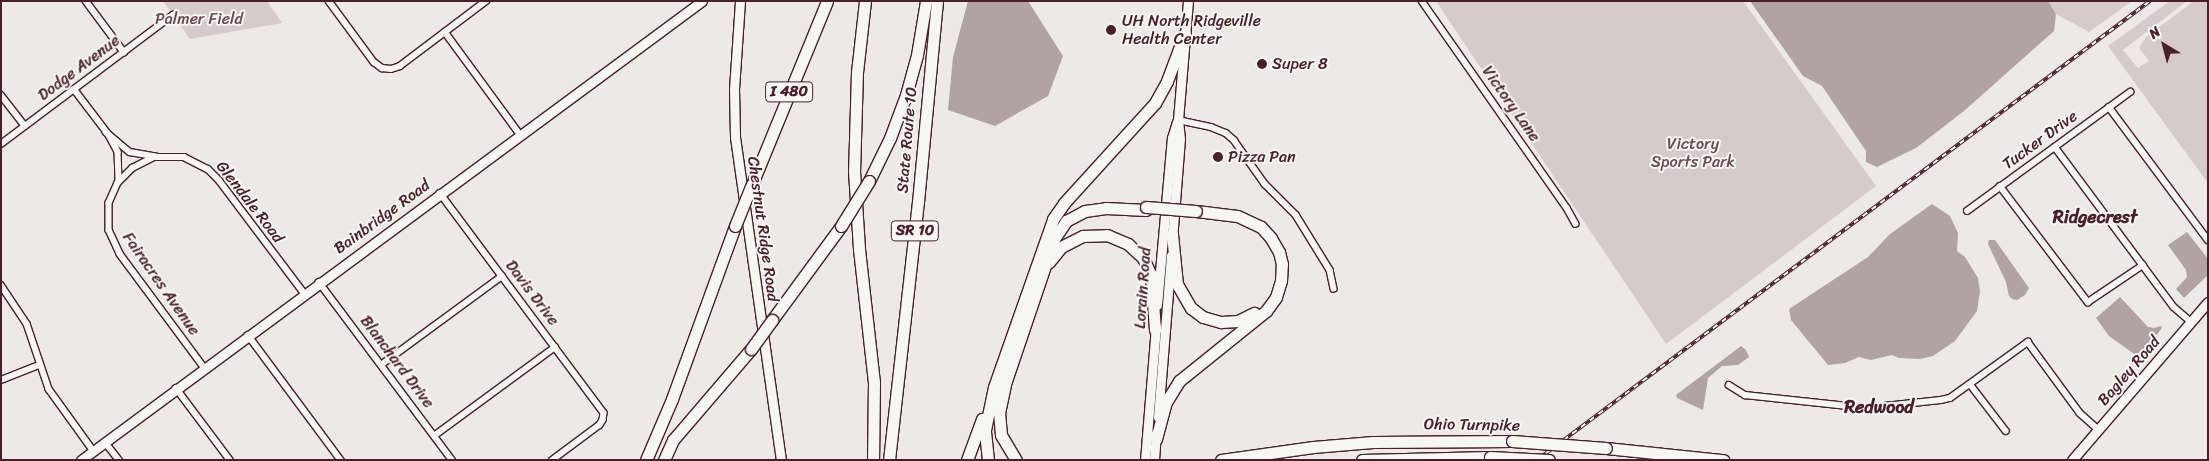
<!DOCTYPE html>
<style>
body{margin:0}
#map{position:relative;width:2209px;height:461px;overflow:hidden;background:#ece9e6;font-family:Sriracha,sans-serif}
div>[style]{position:absolute}
[style*='--x']{left:calc(var(--x)*1px);top:calc(var(--y)*1px);width:calc(var(--w)*1px);rotate:calc(var(--a)*1deg)}
.green>*{inset:0;background:#d4cbca}
.water>*{inset:0;background:#b1a2a3}
.roads{filter:drop-shadow(1px 0 #4a1f2b) drop-shadow(-1px 0 #4a1f2b) drop-shadow(0 1px #4a1f2b) drop-shadow(0 -1px #4a1f2b)}
.street>*{height:5.5px;margin:-2.75px;padding:0 2.75px;transform-origin:2.75px;border-radius:2.75px;background:#f6f6f2}
.secondary>*{height:9px;margin:-4.5px;padding:0 4.5px;transform-origin:4.5px;border-radius:4.5px;background:#f6f6f2}
.highway>*{height:11px;margin:-5.5px;padding:0 5.5px;transform-origin:5.5px;border-radius:5.5px;background:#f6f6f2}
.rail>*{height:4px;margin-top:-2px;transform-origin:0;background:repeating-linear-gradient(90deg,#f6f6f2 0 5.5px,#4a1f2b 0 11px);box-sizing:border-box;border-block:1px solid #4a1f2b}
.bridges{filter:drop-shadow(1px 0 #4a1f2b) drop-shadow(-1px 0 #4a1f2b) drop-shadow(0 1px #4a1f2b) drop-shadow(0 -1px #4a1f2b)}
.highway-bridge>*{height:11px;margin:-5.5px;padding:0 5.5px;transform-origin:5.5px;border-radius:5.5px;background:#f6f6f2}
.dots>*{width:14px;height:14px;translate:-50% -50%;box-sizing:border-box;border:2px solid #f6f6f2;border-radius:50%}
span{translate:-50% -50%;white-space:nowrap;text-align:center;line-height:1.15;-webkit-text-stroke:4px #f6f6f2;paint-order:stroke}
.shield-label span{padding:1px 4px;background:#f6f6f2;border:1px solid;border-radius:4px;-webkit-text-stroke-width:0}
.shield-label{font-size:15px;color:#4a1f2b;font-weight:700}
.park-label{font-size:16px;color:#6c4a53}
.poi-label{font-size:16px;color:#4a1f2b}
.left{translate:0 -50%;text-align:left}
.street-label{font-size:16px;color:#4a1f2b}
.neighbourhood-label{font-size:18px;color:#4a1f2b;font-weight:700}
.frame{position:absolute;inset:0;border:2px solid #4a1f2b;pointer-events:none}
.north{position:absolute;left:2139px;top:20px;width:50px;height:50px;-webkit-text-stroke:4px #f6f6f2;paint-order:stroke;rotate:323deg;font-size:14px;font-weight:700;line-height:20px;text-align:center;color:#4a1f2b}
.north::after{content:'';display:block;margin:auto;width:18px;height:22px;background:#4a1f2b;clip-path:polygon(50% 0,100% 100%,50% 72%,0 100%)}
</style>
<div id="map">
<div class="green">
<i style="clip-path:polygon(163px 1px,267px 1px,282px 23px,190px 39px)"></i>
<i style="clip-path:polygon(1436px 1px,1743px 1px,1876px 186px,1666px 344px)"></i>
<i style="clip-path:polygon(2048px 1px,2132px 1px,2089px 32px,2056px 14px)"></i>
<i style="clip-path:polygon(2170px 1px,2187px 1px,2123px 50px,2138px 68px,2149px 61px,2139px 48px,2146px 37px,2194px 1px,2208px 1px,2208px 183px,2108px 46px)"></i>
</div>
<div class="water">
<i style="clip-path:polygon(968px 1px,1028px 1px,1063px 56px,1048px 96px,995px 126px,948px 110px,953px 57px)"></i>
<i style="clip-path:polygon(1750px 1px,2048px 1px,2056px 14px,2054px 31px,1964px 111px,1916px 148px,1877px 167px,1866px 162px,1866px 151px,1822px 86px,1803px 76px)"></i>
<i style="clip-path:polygon(1932px 204px,1950px 216px,1958px 233px,1957px 251px,1965px 257px,1978px 278px,1980px 291px,1977px 311px,1955px 341px,1933px 356px,1920px 359px,1899px 358px,1892px 355px,1871px 360px,1859px 357px,1845px 363px,1828px 365px,1791px 320px,1789px 309px,1868px 257px,1890px 234px)"></i>
<i style="clip-path:polygon(2187px 232px,2208px 259px,2208px 275px,2184px 298px,2176px 289px,2187px 277px,2186px 270px,2168px 245px)"></i>
<i style="clip-path:polygon(1989px 240px,1995px 240px,2029px 288px,2025px 295px,2017px 300px,2012px 299px,2009px 296px,2006px 282px,1988px 244px)"></i>
<i style="clip-path:polygon(2120px 297px,2148px 327px,2154px 328px,2161px 326px,2162px 328px,2144px 352px,2137px 356px,2109px 336px,2096px 318px)"></i>
<i style="clip-path:polygon(1741px 346px,1746px 350px,1749px 357px,1738px 365px,1722px 366px,1708px 378px,1703px 410px,1677px 398px,1676px 395px)"></i>
</div>
<div class="roads">
<div class="street">
<i style="--x:86;--y:1;--w:64;--a:53.3"></i>
<i style="--x:329;--y:1;--w:76;--a:53.6"></i>
<i style="--x:374;--y:62;--w:10;--a:37"></i>
<i style="--x:382;--y:68;--w:9;--a:6"></i>
<i style="--x:391;--y:69;--w:9;--a:-18"></i>
<i style="--x:400;--y:66;--w:108;--a:-37.1"></i>
<i style="--x:1422;--y:1;--w:253;--a:55"></i>
<i style="--x:1567;--y:208;--w:18;--a:61"></i>
<i style="--x:445;--y:32;--w:127;--a:53.7"></i>
<i style="--x:74;--y:89;--w:58;--a:52.7"></i>
<i style="--x:109;--y:135;--w:19;--a:62"></i>
<i style="--x:118;--y:152;--w:28;--a:88"></i>
<i style="--x:1;--y:95;--w:39;--a:52"></i>
<i style="--x:2109;--y:107;--w:166;--a:53.3"></i>
<i style="--x:1178;--y:120;--w:34;--a:12"></i>
<i style="--x:1211;--y:127;--w:16;--a:22"></i>
<i style="--x:1226;--y:133;--w:11;--a:41"></i>
<i style="--x:1234;--y:140;--w:54;--a:54.8"></i>
<i style="--x:1265;--y:184;--w:44;--a:45"></i>
<i style="--x:1296;--y:215;--w:65;--a:58.3"></i>
<i style="--x:1330;--y:270;--w:19;--a:78"></i>
<i style="--x:106;--y:132;--w:31;--a:40"></i>
<i style="--x:130;--y:152;--w:27;--a:10"></i>
<i style="--x:157;--y:157;--w:27;--a:0"></i>
<i style="--x:184;--y:157;--w:27;--a:27"></i>
<i style="--x:208;--y:169;--w:16;--a:45"></i>
<i style="--x:219;--y:180;--w:141;--a:53"></i>
<i style="--x:1;--y:144;--w:215;--a:-36.9"></i>
<i style="--x:2055;--y:147;--w:199;--a:53.4"></i>
<i style="--x:2174;--y:307;--w:23;--a:41"></i>
<i style="--x:155;--y:157;--w:25;--a:153"></i>
<i style="--x:133;--y:168;--w:21;--a:135"></i>
<i style="--x:118;--y:183;--w:22;--a:114"></i>
<i style="--x:109;--y:203;--w:27;--a:90"></i>
<i style="--x:109;--y:230;--w:26;--a:65"></i>
<i style="--x:120;--y:254;--w:141;--a:53.4"></i>
<i style="--x:2000;--y:186;--w:146;--a:52.8"></i>
<i style="--x:2088;--y:302;--w:66;--a:-33.9"></i>
<i style="--x:440;--y:193;--w:274;--a:53.3"></i>
<i style="--x:604;--y:413;--w:7;--a:98"></i>
<i style="--x:603;--y:420;--w:6;--a:121"></i>
<i style="--x:600;--y:425;--w:59;--a:143.3"></i>
<i style="--x:1967;--y:211;--w:202;--a:-36.1"></i>
<i style="--x:319;--y:282;--w:222;--a:53.2"></i>
<i style="--x:1;--y:285;--w:47;--a:56.3"></i>
<i style="--x:27;--y:324;--w:69;--a:71.3"></i>
<i style="--x:49;--y:389;--w:75;--a:54.2"></i>
<i style="--x:248;--y:335;--w:156;--a:53.4"></i>
<i style="--x:381;--y:365;--w:150;--a:-36.3"></i>
<i style="--x:1;--y:380;--w:41;--a:-21.5"></i>
<i style="--x:1970;--y:384;--w:59;--a:52.5"></i>
<i style="--x:1729;--y:385;--w:19;--a:32"></i>
<i style="--x:1745;--y:395;--w:122;--a:6.1"></i>
<i style="--x:1866;--y:408;--w:75;--a:-6.1"></i>
<i style="--x:1941;--y:400;--w:9;--a:-13"></i>
<i style="--x:1950;--y:398;--w:96;--a:-35.7"></i>
<i style="--x:2028;--y:342;--w:88;--a:53.8"></i>
<i style="--x:2080;--y:413;--w:24;--a:42"></i>
<i style="--x:176;--y:388;--w:90;--a:53.1"></i>
<i style="--x:434;--y:436;--w:150;--a:-36.3"></i>
<i style="--x:105;--y:442;--w:23;--a:52"></i>
</div>
<div class="secondary">
<i style="--x:740;--y:1;--w:88;--a:93.9"></i>
<i style="--x:734;--y:89;--w:48;--a:88.8"></i>
<i style="--x:735;--y:137;--w:326;--a:81.9"></i>
<i style="--x:1172;--y:240;--w:101;--a:-85.5"></i>
<i style="--x:1180;--y:139;--w:19;--a:-96"></i>
<i style="--x:1178;--y:120;--w:119;--a:-85.2"></i>
<i style="--x:1157;--y:305;--w:168;--a:-84.9"></i>
<i style="--x:1172;--y:138;--w:17;--a:-73"></i>
<i style="--x:1158;--y:417;--w:162;--a:-85.4"></i>
<i style="--x:81;--y:460;--w:772;--a:-36.47"></i>
<i style="--x:1145;--y:460;--w:134;--a:-85.3"></i>
<i style="--x:1154;--y:460;--w:27;--a:-86"></i>
<i style="--x:2072;--y:460;--w:208;--a:-49.3"></i>
</div>
<div class="highway">
<i style="--x:865;--y:1;--w:71;--a:96.4"></i>
<i style="--x:857;--y:72;--w:99;--a:91.7"></i>
<i style="--x:854;--y:171;--w:78;--a:86.3"></i>
<i style="--x:859;--y:249;--w:134;--a:83.6"></i>
<i style="--x:874;--y:382;--w:78;--a:90.7"></i>
<i style="--x:869;--y:181;--w:48;--a:-64"></i>
<i style="--x:890;--y:138;--w:46;--a:-69.6"></i>
<i style="--x:906;--y:95;--w:41;--a:-74.6"></i>
<i style="--x:917;--y:55;--w:55;--a:-80.5"></i>
<i style="--x:752;--y:184;--w:198;--a:-67.7"></i>
<i style="--x:1172;--y:234;--w:50;--a:84.3"></i>
<i style="--x:1177;--y:284;--w:28;--a:60"></i>
<i style="--x:1191;--y:308;--w:15;--a:37"></i>
<i style="--x:1203;--y:317;--w:19;--a:16"></i>
<i style="--x:1221;--y:322;--w:17;--a:-3"></i>
<i style="--x:1238;--y:321;--w:18;--a:-27"></i>
<i style="--x:1049;--y:262;--w:19;--a:-51"></i>
<i style="--x:1061;--y:247;--w:25;--a:-27"></i>
<i style="--x:1083;--y:236;--w:24;--a:-2"></i>
<i style="--x:1107;--y:235;--w:23;--a:23"></i>
<i style="--x:1128;--y:244;--w:21;--a:43"></i>
<i style="--x:1143;--y:258;--w:19;--a:65"></i>
<i style="--x:1151;--y:275;--w:55;--a:85.8"></i>
<i style="--x:772;--y:320;--w:117;--a:-53.7"></i>
<i style="--x:1156;--y:439;--w:38;--a:-75"></i>
<i style="--x:1166;--y:402;--w:25;--a:-58"></i>
<i style="--x:1179;--y:381;--w:112;--a:-38.8"></i>
<i style="--x:1266;--y:311;--w:17;--a:-54"></i>
<i style="--x:1276;--y:297;--w:17;--a:-73"></i>
<i style="--x:1281;--y:281;--w:17;--a:-87"></i>
<i style="--x:1282;--y:264;--w:12;--a:-104"></i>
<i style="--x:1279;--y:252;--w:16;--a:-120"></i>
<i style="--x:1271;--y:238;--w:15;--a:-132"></i>
<i style="--x:1261;--y:227;--w:26;--a:-155"></i>
<i style="--x:1237;--y:216;--w:41;--a:-173"></i>
<i style="--x:1606;--y:448;--w:118;--a:5.9"></i>
<i style="--x:646;--y:460;--w:66;--a:-66.9"></i>
<i style="--x:672;--y:399;--w:184;--a:-70"></i>
<i style="--x:664;--y:460;--w:22;--a:-66"></i>
<i style="--x:673;--y:440;--w:120;--a:-49.4"></i>
<i style="--x:889;--y:460;--w:260;--a:-83.6"></i>
<i style="--x:918;--y:202;--w:202;--a:-84.6"></i>
<i style="--x:967;--y:460;--w:44;--a:-69.9"></i>
<i style="--x:988;--y:460;--w:30;--a:-96"></i>
<i style="--x:985;--y:430;--w:44;--a:-78.2"></i>
<i style="--x:994;--y:387;--w:178;--a:-70.6"></i>
<i style="--x:1053;--y:219;--w:19;--a:-55"></i>
<i style="--x:1064;--y:203;--w:135;--a:-47.7"></i>
<i style="--x:1155;--y:103;--w:25;--a:-61"></i>
<i style="--x:1167;--y:81;--w:51;--a:-69.4"></i>
<i style="--x:1016;--y:460;--w:29;--a:-121"></i>
<i style="--x:1001;--y:435;--w:22;--a:-95"></i>
<i style="--x:999;--y:413;--w:33;--a:-78"></i>
<i style="--x:1006;--y:381;--w:150;--a:-71.3"></i>
<i style="--x:1054;--y:239;--w:22;--a:-56"></i>
<i style="--x:1066;--y:221;--w:21;--a:-28"></i>
<i style="--x:1085;--y:211;--w:21;--a:-8"></i>
<i style="--x:1106;--y:208;--w:40;--a:2.9"></i>
<i style="--x:1221;--y:460;--w:93;--a:-8"></i>
<i style="--x:1313;--y:447;--w:60;--a:-4.8"></i>
<i style="--x:1373;--y:442;--w:139;--a:-0.4"></i>
<i style="--x:1362;--y:460;--w:128;--a:-1.3"></i>
</div>
</div>
<div class="rail">
<i style="--x:1537;--y:460;--w:766;--a:-36.83"></i>
</div>
<div class="bridges">
<div class="highway-bridge">
<i style="--x:1146;--y:207;--w:50;--a:4.6"></i>
<i style="--x:735;--y:226;--w:45;--a:-68"></i>
<i style="--x:841;--y:226;--w:53;--a:-58.1"></i>
<i style="--x:751;--y:349;--w:36;--a:-54"></i>
<i style="--x:1512;--y:441;--w:94;--a:4.3"></i>
<i style="--x:1490;--y:457;--w:59;--a:2.9"></i>
</div>
</div>
<div class="dots">
<i style="left:1111px;top:30px;background:#4a1f2b"></i>
<i style="left:1262px;top:64px;background:#4a1f2b"></i>
<i style="left:1218px;top:157px;background:#4a1f2b"></i>
</div>
<div class="shield-label">
<span style="left:789px;top:92px">I 480</span>
<span style="left:915px;top:231px">SR 10</span>
</div>
<div class="park-label">
<span style="left:199px;top:19px">Palmer Field</span>
<span style="left:1693px;top:153px">Victory<br>Sports Park</span>
</div>
<div class="poi-label">
<span class="left" style="left:1122px;top:30px">UH North Ridgeville<br>Health Center</span>
<span class="left" style="left:1272px;top:64px">Super 8</span>
<span class="left" style="left:1228px;top:157px">Pizza Pan</span>
</div>
<div class="street-label">
<span style="left:79px;top:68px;rotate:-37deg">Dodge Avenue</span>
<span style="left:1511px;top:104px;rotate:55deg">Victory Lane</span>
<span style="left:907px;top:140px;rotate:-85deg">State Route 10</span>
<span style="left:2040px;top:140px;rotate:-36deg">Tucker Drive</span>
<span style="left:250px;top:202px;rotate:52deg">Glendale Road</span>
<span style="left:382px;top:217px;rotate:-36deg">Bainbridge Road</span>
<span style="left:763px;top:229px;rotate:82deg">Chestnut Ridge Road</span>
<span style="left:161px;top:284px;rotate:55deg">Fairacres Avenue</span>
<span style="left:1143px;top:288px;rotate:-86deg">Lorain Road</span>
<span style="left:532px;top:293px;rotate:53deg">Davis Drive</span>
<span style="left:397px;top:362px;rotate:53deg">Blanchard Drive</span>
<span style="left:2129px;top:371px;rotate:-49deg">Bagley Road</span>
<span style="left:1472px;top:425px;rotate:1deg">Ohio Turnpike</span>
</div>
<div class="neighbourhood-label">
<span style="left:2095px;top:217px">Ridgecrest</span>
<span style="left:1879px;top:407px">Redwood</span>
</div>
<div class="frame"></div>
<div class="north">N</div>
</div>
